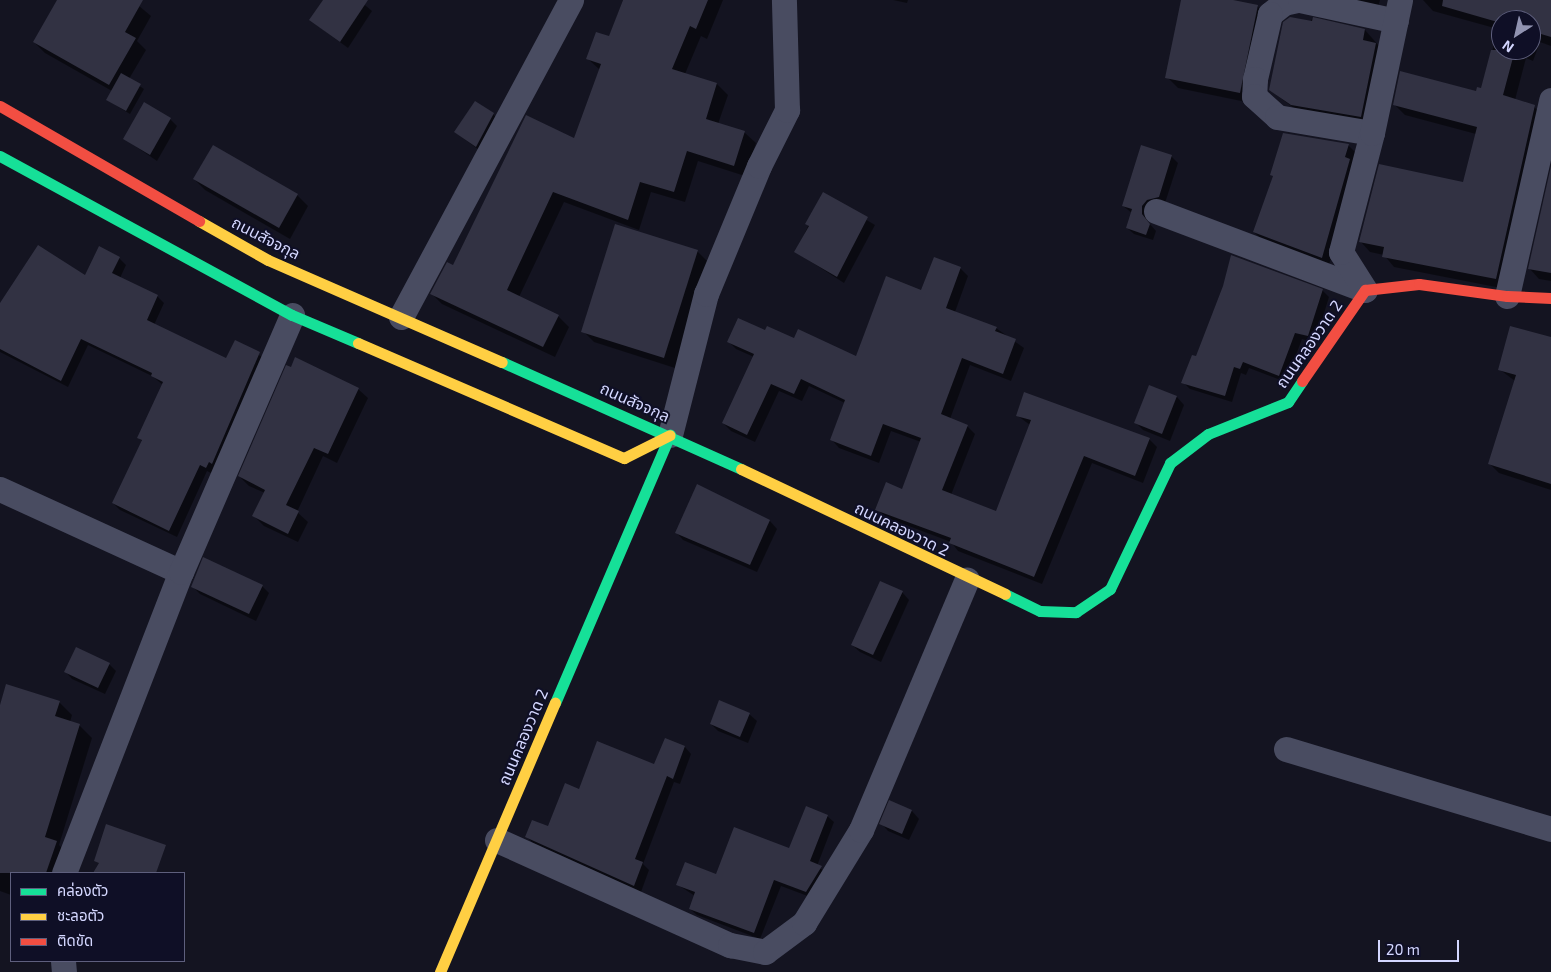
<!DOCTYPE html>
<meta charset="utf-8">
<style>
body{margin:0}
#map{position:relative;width:1551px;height:972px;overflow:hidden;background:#141421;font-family:"Exo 2","Noto Sans Thai",sans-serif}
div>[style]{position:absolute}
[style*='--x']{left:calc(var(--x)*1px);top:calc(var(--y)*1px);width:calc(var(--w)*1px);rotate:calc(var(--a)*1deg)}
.shadow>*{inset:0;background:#0007}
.building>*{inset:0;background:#323243}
.street>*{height:25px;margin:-12.5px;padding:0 12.5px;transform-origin:12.5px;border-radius:12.5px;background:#494c61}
.fast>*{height:11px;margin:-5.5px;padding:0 5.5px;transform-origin:5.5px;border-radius:5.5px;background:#16e098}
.slow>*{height:11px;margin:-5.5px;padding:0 5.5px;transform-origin:5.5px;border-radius:5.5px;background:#ffcf43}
.jam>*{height:11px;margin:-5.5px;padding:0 5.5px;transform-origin:5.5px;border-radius:5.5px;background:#f24e42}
span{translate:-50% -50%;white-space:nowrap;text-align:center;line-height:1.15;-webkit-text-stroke:4px #0f0f26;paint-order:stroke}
.street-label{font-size:16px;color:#d4d7ff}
.legend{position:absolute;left:10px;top:872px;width:175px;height:90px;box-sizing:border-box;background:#0f0f26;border:1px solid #5e5f7d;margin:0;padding:6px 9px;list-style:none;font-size:15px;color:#d4d7ff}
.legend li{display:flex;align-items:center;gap:10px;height:25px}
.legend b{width:25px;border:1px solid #5e5f7d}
.north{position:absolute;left:1491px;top:10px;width:50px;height:50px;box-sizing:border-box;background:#0f0f26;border:1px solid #5e5f7d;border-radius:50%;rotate:215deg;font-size:14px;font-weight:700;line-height:20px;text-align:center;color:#d4d7ff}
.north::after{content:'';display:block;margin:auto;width:18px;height:22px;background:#9193b1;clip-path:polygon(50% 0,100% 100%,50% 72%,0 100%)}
.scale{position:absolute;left:1378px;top:940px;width:81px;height:22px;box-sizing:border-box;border:2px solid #d4d7ff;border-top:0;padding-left:6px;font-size:15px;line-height:18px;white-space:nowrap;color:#d4d7ff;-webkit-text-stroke:4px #0f0f26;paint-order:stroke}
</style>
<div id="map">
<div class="shadow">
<i style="clip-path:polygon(58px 0,132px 0,151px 16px,137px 41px,146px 50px,129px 79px,144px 89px,130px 114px,107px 100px,112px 91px,45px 53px,34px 42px)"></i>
<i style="clip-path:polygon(324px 0,359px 0,372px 11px,348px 48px,310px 20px)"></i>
<i style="clip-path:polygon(623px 0,723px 0,707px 39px,701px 36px,685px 74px,717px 84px,728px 95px,718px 124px,745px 133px,756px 143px,745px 176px,698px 161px,685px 202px,651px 192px,639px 230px,564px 202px,519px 297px,558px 316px,569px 327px,555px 357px,442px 304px,431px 293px,575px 140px,600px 70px,588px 59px,609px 38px)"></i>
<i style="clip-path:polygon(893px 0,908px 0,907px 3px)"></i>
<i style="clip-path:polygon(1182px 0,1227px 0,1257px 6px,1268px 17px,1251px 103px,1178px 88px,1167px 77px)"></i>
<i style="clip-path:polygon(1348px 0,1386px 0,1380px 0,1378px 7px)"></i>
<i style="clip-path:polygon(evenodd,1423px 0,1551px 0,1551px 46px,1540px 42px,1533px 61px,1526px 58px,1515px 100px,1534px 107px,1545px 117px,1506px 289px,1394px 267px,1384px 255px,1370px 252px,1360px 241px,1464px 183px,1476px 134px,1405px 115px,1394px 104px,1482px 90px,1498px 29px,1433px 11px,1423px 0,1501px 20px,1531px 20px,1531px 50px,1501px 50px,1501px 20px)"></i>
<i style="clip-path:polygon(1312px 19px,1365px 30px,1387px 55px,1372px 127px,1303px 115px,1270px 90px)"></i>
<i style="clip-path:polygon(493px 114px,500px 122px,483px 153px,455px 132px)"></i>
<i style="clip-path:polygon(170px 119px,177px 126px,157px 161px,125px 139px)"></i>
<i style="clip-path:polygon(1348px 145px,1355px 152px,1357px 167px,1329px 265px,1261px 239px,1254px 232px)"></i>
<i style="clip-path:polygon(213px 147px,297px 195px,308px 206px,290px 239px,205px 190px,194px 179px)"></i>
<i style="clip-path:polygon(1171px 156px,1178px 163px,1165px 203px,1149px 213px,1148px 222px,1156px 231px,1153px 240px,1134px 234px,1127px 228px,1132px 213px,1123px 206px)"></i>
<i style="clip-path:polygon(1551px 171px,1551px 281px,1539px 279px,1529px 268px)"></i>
<i style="clip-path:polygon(823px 194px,875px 225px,844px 283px,796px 252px)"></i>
<i style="clip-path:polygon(697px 251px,708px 262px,675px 368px,594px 342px,583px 331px)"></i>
<i style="clip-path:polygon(119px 258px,126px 265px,120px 278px,157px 296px,164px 303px,154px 325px,227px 359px,236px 341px,267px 360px,213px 474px,207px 471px,177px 537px,120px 510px,113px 503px,143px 442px,138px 437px,163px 385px,152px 376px,88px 345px,68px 387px,0 352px,0 306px,86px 277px)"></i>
<i style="clip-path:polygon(960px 268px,968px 276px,955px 312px,996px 328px,1024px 348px,1011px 381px,970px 365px,950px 419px,967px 426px,975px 434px,951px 495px,997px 513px,1030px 425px,1018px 416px,1149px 439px,1157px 447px,1143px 483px,1092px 463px,1042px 584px,958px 551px,951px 542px,885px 517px,877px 509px,903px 490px,921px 442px,891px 431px,879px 463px,839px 448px,832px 440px,845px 403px,809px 386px,802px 401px,779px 391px,755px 442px,731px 431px,723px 423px,754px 357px,736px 349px,728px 341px,765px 332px,857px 358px,922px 292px)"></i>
<i style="clip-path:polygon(1224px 286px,1322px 290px,1329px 297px,1315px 343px,1302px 339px,1286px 382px,1249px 368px,1246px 375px,1241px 373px,1232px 402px,1190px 389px,1183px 382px,1197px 358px)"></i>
<i style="clip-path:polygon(1551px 339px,1551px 490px,1499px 473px,1489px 463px,1515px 381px,1499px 369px)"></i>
<i style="clip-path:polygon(1150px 387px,1177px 397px,1184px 405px,1170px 441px,1143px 430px,1136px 423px)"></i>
<i style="clip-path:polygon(358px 389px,368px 398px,337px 463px,323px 456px,297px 512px,308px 522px,298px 542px,264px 526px,254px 516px,265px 493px,249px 486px,239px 476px)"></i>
<i style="clip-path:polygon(697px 486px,770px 521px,777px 529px,757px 572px,683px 540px,676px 532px)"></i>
<i style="clip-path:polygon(192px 586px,262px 586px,269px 593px,256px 621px,200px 594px)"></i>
<i style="clip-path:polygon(902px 592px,909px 600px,881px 662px,860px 652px,852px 645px)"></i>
<i style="clip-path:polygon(109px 664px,116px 671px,105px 694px,72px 679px,65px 671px)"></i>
<i style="clip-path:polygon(59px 702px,72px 715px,70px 722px,79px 725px,92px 738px,59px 845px,69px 855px,63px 873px,11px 873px,11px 895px,0 891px,0 709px)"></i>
<i style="clip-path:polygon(749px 714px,757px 721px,748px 743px,718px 731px,711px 724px)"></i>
<i style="clip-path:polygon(666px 740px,685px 747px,691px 754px,680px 784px,674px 782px,643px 864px,649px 870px,641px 892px,533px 843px,527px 837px,549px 828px,580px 790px,655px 766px)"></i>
<i style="clip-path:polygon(890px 801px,912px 811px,919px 819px,909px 840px,888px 831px,881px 823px)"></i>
<i style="clip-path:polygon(827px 816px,834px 822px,817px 866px,828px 874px,813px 898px,781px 886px,760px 939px,697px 915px,690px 909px,695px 896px,678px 885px,717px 876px,790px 850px)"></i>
</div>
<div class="building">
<i style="clip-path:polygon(57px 0,143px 0,125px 32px,136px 38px,109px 85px,33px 42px)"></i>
<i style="clip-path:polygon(323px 0,368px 0,340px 42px,309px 20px)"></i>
<i style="clip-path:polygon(623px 0,708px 0,696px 29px,690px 26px,672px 69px,717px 83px,706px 119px,745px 131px,734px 166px,687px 151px,674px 192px,640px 182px,628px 220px,553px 192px,507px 290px,559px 315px,543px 347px,430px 294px,447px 262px,453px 265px,526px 115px,574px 138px,601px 64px,586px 59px,596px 32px,609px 36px)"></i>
<i style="clip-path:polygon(1181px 0,1233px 0,1258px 5px,1240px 93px,1165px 78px)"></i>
<i style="clip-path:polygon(1443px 0,1551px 0,1551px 37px,1531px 31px,1531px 20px,1501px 20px,1501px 23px,1442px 6px)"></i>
<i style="clip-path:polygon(1290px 17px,1312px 21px,1313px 17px,1365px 29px,1363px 40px,1376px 43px,1361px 117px,1291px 105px,1269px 90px,1283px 22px)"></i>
<i style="clip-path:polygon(1491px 50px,1515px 50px,1503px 95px,1535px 105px,1496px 279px,1382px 257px,1384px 247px,1359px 242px,1379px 164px,1463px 182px,1477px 127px,1393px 105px,1400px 71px,1476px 91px,1477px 87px,1481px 88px)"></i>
<i style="clip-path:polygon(121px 73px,141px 84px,126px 111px,106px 100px)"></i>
<i style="clip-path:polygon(475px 101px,494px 113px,476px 147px,454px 132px)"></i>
<i style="clip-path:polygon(144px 102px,171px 118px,150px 155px,123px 139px)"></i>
<i style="clip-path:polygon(1283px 133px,1349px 144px,1345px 157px,1350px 159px,1322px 258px,1253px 232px,1273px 176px,1270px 175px)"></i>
<i style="clip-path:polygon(213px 145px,298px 194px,279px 228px,193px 179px)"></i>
<i style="clip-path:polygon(1141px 145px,1172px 155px,1159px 197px,1147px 200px,1142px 206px,1142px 214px,1150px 224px,1146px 235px,1126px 228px,1132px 209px,1122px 206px)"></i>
<i style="clip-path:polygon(1551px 166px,1551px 273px,1528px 269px)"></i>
<i style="clip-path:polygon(823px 192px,868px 217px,837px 277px,794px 252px,809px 226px,805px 224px)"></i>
<i style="clip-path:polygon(615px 224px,698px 250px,664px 358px,581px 332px)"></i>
<i style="clip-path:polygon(38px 245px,85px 275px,99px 246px,120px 257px,112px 273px,158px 295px,147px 320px,226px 358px,235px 340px,260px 352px,212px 464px,209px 462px,206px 468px,200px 465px,169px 531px,112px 503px,142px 440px,137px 438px,163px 382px,151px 376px,152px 373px,81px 339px,61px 381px,0 349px,0 303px)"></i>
<i style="clip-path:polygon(1231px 255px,1323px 289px,1308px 336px,1295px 333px,1279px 376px,1243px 362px,1240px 369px,1234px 367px,1225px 396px,1181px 383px,1192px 355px,1196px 356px,1223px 286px)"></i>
<i style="clip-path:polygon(934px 257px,961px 267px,946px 308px,997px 327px,995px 331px,1016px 339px,1003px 374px,962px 358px,941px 414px,968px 425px,942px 490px,996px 511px,1031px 420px,1016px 416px,1024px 392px,1150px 438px,1135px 476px,1084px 456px,1034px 577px,949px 543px,951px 538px,875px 510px,886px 482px,902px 489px,921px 438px,883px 424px,871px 456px,830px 440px,845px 400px,801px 379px,794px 394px,771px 384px,747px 435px,722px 423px,754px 354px,727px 342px,738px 318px,765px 330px,767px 326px,794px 338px,798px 329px,856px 356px,886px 276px,921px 290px)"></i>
<i style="clip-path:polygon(1510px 326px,1551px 337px,1551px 484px,1488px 464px,1516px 375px,1498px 370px)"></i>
<i style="clip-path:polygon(295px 357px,359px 388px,328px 454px,314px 448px,286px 505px,299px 511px,288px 534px,252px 516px,265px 490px,238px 476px,286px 365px,291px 367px)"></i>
<i style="clip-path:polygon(1149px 385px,1177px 396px,1162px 434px,1134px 423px)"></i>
<i style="clip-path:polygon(697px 484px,770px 520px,750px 565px,675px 533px)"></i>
<i style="clip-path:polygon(203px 557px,263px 585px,249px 614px,191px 587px)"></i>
<i style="clip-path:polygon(880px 581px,903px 591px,873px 655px,851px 645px)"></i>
<i style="clip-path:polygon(76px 647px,110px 663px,98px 688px,64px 672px)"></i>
<i style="clip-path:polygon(6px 684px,60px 701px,55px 716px,80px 724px,45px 837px,57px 841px,46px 873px,0 873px,0 705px)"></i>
<i style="clip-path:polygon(719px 700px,750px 713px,740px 737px,710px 724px)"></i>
<i style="clip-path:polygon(665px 738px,685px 746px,673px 779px,667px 776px,635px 859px,643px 862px,634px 886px,525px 837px,532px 820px,548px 826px,565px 783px,579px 789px,597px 741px,654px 764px)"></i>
<i style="clip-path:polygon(889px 800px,912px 810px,902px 834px,879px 824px)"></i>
<i style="clip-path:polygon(806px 806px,828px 815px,810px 861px,822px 866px,806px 892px,774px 880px,754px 933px,689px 909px,695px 892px,676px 885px,685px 862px,716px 874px,734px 827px,789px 848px)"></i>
<i style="clip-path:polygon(106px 824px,166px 845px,156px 873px,93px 873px,99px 863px,94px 861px)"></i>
</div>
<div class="street">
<i style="--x:1297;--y:0;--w:13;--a:167"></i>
<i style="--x:1284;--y:3;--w:18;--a:142"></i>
<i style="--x:1270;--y:14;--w:67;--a:103"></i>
<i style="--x:1255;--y:79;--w:17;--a:93"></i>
<i style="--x:1254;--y:96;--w:31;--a:42"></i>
<i style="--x:1277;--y:117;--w:96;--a:9.6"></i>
<i style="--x:1300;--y:0;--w:98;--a:12.3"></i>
<i style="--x:1156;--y:211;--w:223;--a:20.7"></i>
<i style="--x:1365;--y:290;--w:45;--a:-122.3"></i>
<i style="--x:1341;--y:252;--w:123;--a:-75.4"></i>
<i style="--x:1372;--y:133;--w:136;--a:-78.1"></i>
<i style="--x:1507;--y:296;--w:201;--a:-77.3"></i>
<i style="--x:401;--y:317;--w:360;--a:-61.8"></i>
<i style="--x:670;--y:435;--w:146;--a:-75.7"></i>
<i style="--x:706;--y:294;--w:139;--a:-67.5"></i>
<i style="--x:759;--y:166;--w:63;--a:-63.4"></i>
<i style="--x:787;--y:110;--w:110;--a:-91.6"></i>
<i style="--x:0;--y:489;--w:199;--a:24.6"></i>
<i style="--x:1286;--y:749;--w:277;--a:16.8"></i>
<i style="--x:497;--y:840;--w:256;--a:24.3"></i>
<i style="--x:730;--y:945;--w:36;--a:11"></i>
<i style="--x:765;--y:952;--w:49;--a:-36.6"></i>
<i style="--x:804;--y:923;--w:109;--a:-58.5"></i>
<i style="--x:861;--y:830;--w:272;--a:-67.1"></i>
<i style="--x:64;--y:873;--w:323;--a:-68.8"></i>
<i style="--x:181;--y:572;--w:280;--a:-66.6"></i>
<i style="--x:63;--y:961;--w:11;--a:85"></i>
</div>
<div class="fast">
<i style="--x:0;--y:156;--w:332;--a:28.6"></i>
<i style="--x:292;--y:315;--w:72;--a:23"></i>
<i style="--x:502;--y:362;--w:262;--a:24.1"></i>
<i style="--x:1005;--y:594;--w:39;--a:26"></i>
<i style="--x:1040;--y:611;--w:36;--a:2"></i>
<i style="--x:1076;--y:612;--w:41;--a:-34.1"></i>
<i style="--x:1110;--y:589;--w:140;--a:-64.5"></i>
<i style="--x:1170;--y:463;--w:48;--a:-37.3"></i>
<i style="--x:1208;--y:434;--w:86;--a:-21.8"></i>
<i style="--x:1288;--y:402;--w:25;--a:-56"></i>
<i style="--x:555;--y:703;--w:292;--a:-66.8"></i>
</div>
<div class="slow">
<i style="--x:199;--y:221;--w:79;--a:29.5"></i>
<i style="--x:268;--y:260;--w:255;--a:23.6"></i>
<i style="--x:358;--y:343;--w:290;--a:23.4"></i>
<i style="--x:624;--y:458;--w:51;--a:-26.6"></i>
<i style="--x:741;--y:469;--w:292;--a:25.3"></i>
<i style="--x:440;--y:972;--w:293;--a:-66.9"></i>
</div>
<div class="jam">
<i style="--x:0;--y:106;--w:230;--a:30"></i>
<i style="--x:1302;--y:381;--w:111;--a:-55.3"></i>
<i style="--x:1365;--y:290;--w:54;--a:-6.3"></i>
<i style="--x:1419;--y:284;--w:89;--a:7.8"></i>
<i style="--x:1507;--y:296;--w:44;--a:2.6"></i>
</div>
<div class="street-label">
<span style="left:266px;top:238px;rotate:27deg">ถนนสัจจกุล</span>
<span style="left:1309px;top:344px;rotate:-55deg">ถนนคลองวาด 2</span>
<span style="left:635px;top:402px;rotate:24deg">ถนนสัจจกุล</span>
<span style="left:902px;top:529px;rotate:26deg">ถนนคลองวาด 2</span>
<span style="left:523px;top:737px;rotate:-67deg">ถนนคลองวาด 2</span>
</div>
<ul class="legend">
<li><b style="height:6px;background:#16e098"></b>คล่องตัว</li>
<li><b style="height:6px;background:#ffcf43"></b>ชะลอตัว</li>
<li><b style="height:6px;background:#f24e42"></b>ติดขัด</li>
</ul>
<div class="north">N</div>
<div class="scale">20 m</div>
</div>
